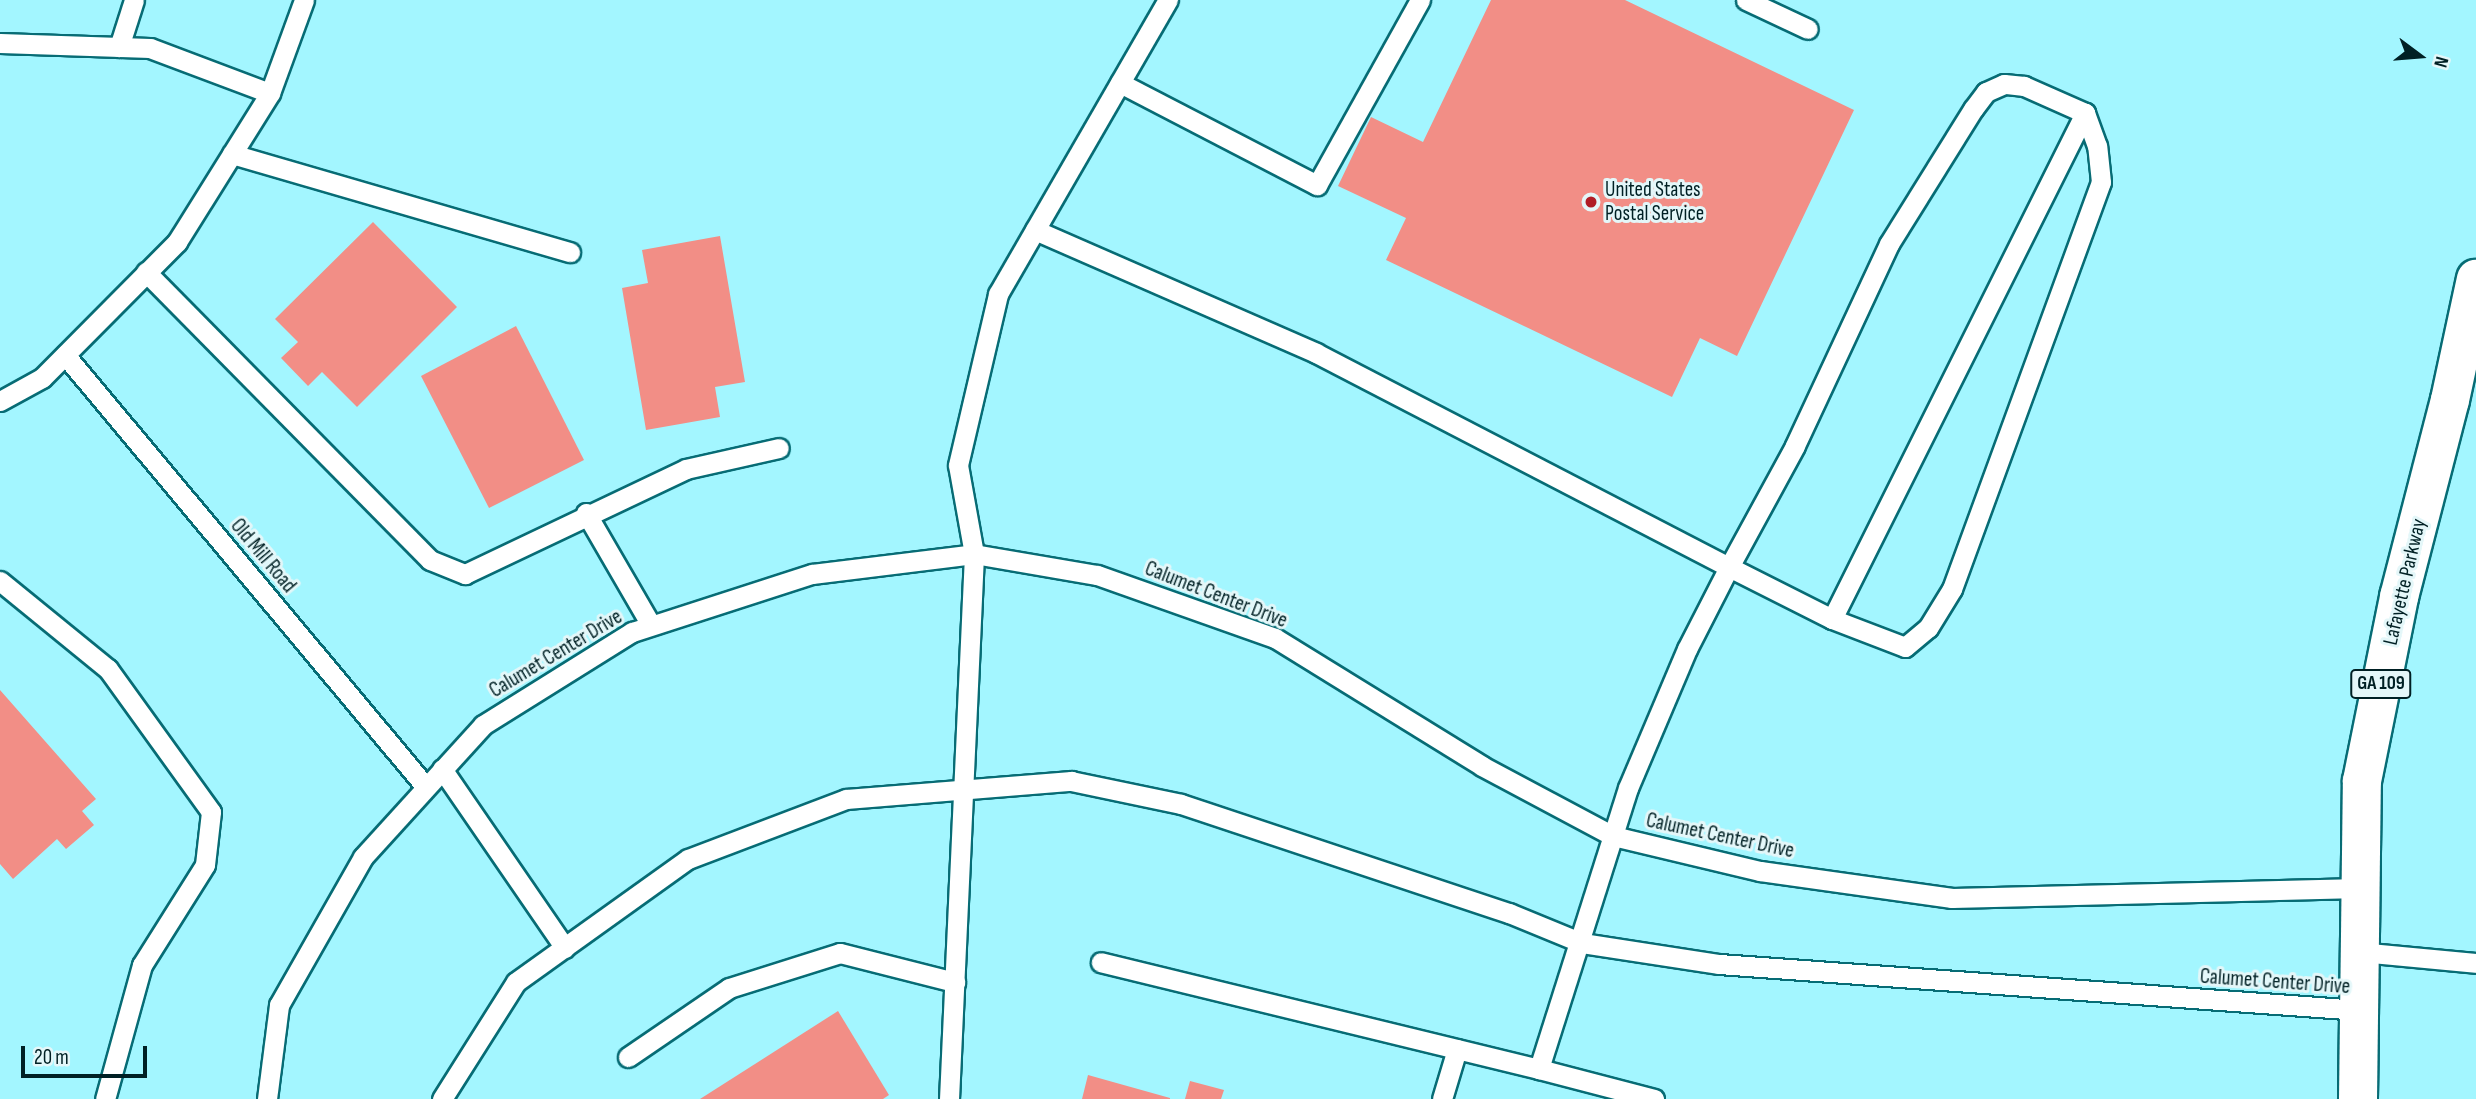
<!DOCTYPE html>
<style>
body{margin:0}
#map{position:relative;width:2476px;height:1099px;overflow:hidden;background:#a3f6ff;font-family:"Sofia Sans Condensed",sans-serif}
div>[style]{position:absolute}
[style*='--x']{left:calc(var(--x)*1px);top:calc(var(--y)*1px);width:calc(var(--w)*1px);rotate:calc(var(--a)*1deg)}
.building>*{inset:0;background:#f28e86}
.roads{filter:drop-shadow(2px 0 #076c75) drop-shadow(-2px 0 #076c75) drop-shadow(0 2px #076c75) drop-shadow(0 -2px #076c75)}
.lane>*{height:19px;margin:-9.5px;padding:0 9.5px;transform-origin:9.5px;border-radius:9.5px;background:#fff}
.highway>*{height:38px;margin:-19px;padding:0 19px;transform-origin:19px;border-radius:19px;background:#fff}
.dots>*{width:19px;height:19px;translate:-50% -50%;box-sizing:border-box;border:4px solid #e4f7f9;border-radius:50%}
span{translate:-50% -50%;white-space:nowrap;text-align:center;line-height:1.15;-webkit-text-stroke:6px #e4f7f9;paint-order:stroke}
.shield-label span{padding:2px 5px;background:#e4f7f9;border:2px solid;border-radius:5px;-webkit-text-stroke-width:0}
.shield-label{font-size:19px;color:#002024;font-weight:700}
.poi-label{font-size:21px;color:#002024}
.left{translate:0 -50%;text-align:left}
.street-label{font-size:21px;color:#002024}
.north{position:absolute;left:2385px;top:21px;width:70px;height:70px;-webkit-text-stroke:5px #e4f7f9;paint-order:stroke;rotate:106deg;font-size:19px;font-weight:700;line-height:28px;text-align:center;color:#002024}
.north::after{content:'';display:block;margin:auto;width:24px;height:32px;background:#002024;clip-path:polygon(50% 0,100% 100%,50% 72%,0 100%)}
.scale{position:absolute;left:21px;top:1046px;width:126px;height:32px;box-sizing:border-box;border:4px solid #002024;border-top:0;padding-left:9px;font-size:21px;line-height:24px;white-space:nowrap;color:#002024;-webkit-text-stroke:5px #e4f7f9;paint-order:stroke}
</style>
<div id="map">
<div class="building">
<i style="clip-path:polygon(1491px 0,1625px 0,1854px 110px,1737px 356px,1700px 338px,1672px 397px,1386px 260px,1406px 218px,1338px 186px,1371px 117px,1423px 142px)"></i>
<i style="clip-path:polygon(373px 222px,457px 307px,357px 407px,322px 372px,308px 386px,281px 358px,298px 342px,275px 319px)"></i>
<i style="clip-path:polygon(720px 236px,745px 382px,715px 387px,720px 417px,646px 430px,622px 288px,648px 283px,642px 250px)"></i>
<i style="clip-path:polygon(516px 326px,584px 460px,489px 508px,421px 376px)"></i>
<i style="clip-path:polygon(0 690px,96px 799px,82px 811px,94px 825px,66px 849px,57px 839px,13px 879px,0 864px)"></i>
<i style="clip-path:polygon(838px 1011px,889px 1095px,883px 1099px,700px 1099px)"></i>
<i style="clip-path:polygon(1088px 1075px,1170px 1098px,1170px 1099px,1082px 1099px)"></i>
<i style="clip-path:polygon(1190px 1081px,1224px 1090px,1221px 1099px,1185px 1099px)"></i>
</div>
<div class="roads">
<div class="lane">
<i style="--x:1746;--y:0;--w:68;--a:25.1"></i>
<i style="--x:0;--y:43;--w:150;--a:1.9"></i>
<i style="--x:150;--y:48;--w:128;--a:20.6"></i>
<i style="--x:119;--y:47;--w:49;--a:-72.3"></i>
<i style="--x:1120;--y:83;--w:222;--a:27.4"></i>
<i style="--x:1317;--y:185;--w:212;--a:-60.9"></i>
<i style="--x:232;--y:154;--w:352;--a:16.2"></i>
<i style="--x:1035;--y:230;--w:307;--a:23.6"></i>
<i style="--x:1316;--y:353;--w:465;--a:27.4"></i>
<i style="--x:1729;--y:567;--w:115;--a:26.8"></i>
<i style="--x:1832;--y:619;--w:78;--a:21"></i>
<i style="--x:1905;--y:647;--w:30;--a:-40"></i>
<i style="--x:1928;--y:628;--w:46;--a:-58.4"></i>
<i style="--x:1952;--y:589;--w:433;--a:-69.9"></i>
<i style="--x:2101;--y:182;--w:36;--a:-96"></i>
<i style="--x:2097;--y:146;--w:35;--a:-110"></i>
<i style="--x:2085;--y:113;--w:67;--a:-156.1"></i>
<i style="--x:2024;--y:86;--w:20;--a:-174"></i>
<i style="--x:2004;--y:84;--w:20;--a:156"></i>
<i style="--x:1986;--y:92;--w:21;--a:127"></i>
<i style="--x:1973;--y:109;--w:159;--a:121.9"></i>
<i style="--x:1889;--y:244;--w:223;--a:115"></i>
<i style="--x:1795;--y:446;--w:138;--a:118.6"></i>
<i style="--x:1729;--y:567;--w:92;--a:117.1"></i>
<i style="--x:1687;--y:649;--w:151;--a:113"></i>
<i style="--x:1628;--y:788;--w:295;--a:107.6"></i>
<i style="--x:1539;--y:1069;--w:451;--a:-166.3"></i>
<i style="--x:146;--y:272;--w:404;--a:45.4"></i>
<i style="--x:430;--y:560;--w:38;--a:22"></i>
<i style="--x:465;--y:574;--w:245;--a:-25.4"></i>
<i style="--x:686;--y:469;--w:95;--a:-12.7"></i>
<i style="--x:65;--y:355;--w:563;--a:50.12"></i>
<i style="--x:0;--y:401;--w:48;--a:-28.7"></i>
<i style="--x:42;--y:378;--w:192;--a:-45.2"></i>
<i style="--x:177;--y:242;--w:176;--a:-58"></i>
<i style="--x:270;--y:93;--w:99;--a:-69.9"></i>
<i style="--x:586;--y:513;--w:129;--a:59.9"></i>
<i style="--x:0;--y:581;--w:139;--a:39.2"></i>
<i style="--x:108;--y:669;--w:176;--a:54.2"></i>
<i style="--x:211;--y:812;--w:53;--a:96.5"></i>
<i style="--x:205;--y:865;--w:118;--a:122.2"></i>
<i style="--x:142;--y:965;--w:139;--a:105.4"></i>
<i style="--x:1832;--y:619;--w:566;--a:-63.43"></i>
<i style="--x:442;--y:769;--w:217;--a:55.5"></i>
<i style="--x:2360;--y:952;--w:117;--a:5.4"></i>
<i style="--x:628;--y:1057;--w:122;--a:-34.3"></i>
<i style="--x:729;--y:988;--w:116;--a:-17.5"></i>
<i style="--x:840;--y:953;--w:119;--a:14.2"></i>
<i style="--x:1539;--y:1069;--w:119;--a:14.6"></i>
<i style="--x:267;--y:1099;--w:95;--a:-82.7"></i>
<i style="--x:279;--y:1005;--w:170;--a:-60.4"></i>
<i style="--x:363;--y:857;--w:178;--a:-47.7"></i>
<i style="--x:483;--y:725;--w:176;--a:-32"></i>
<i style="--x:632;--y:632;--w:189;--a:-17.9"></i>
<i style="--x:812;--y:574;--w:163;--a:-7"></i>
<i style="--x:974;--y:554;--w:125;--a:9.7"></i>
<i style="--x:1097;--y:575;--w:189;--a:19.5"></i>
<i style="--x:1275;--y:638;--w:243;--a:31.7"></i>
<i style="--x:1482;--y:766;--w:149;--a:28.1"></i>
<i style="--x:1613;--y:836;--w:151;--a:13.4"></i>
<i style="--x:1760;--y:871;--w:194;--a:8"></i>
<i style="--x:1952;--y:898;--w:408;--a:-1.4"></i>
<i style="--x:442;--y:1099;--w:138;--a:-57.7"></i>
<i style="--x:516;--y:982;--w:211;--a:-35.6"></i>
<i style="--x:688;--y:859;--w:169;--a:-20.8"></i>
<i style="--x:846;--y:799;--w:226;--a:-4.6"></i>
<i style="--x:1071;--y:781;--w:112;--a:11.8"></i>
<i style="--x:1181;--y:804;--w:346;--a:18.4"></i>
<i style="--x:1509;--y:913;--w:79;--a:22.3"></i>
<i style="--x:1582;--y:943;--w:139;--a:8.7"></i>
<i style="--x:1719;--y:964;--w:642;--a:4.11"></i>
<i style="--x:949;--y:1099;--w:546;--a:-87.37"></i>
<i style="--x:974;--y:554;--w:90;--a:-100.2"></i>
<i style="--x:958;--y:465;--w:176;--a:-76.8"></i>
<i style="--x:998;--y:294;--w:340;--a:-60"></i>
<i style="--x:1442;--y:1099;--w:52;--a:-73.3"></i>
</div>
<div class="highway">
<i style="--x:2358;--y:1099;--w:318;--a:-89.3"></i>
<i style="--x:2362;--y:781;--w:188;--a:-78.6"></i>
<i style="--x:2399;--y:597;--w:203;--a:-75.5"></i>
<i style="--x:2450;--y:400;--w:124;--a:-77.9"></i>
</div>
</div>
<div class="dots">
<i style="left:1591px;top:202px;background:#b01d26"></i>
</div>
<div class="shield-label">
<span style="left:2381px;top:684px">GA 109</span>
</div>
<div class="poi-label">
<span class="left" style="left:1605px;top:202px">United States<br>Postal Service</span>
</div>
<div class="street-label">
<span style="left:263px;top:556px;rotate:50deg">Old Mill Road</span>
<span style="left:2405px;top:582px;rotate:-77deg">Lafayette Parkway</span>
<span style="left:1216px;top:595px;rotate:21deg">Calumet Center Drive</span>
<span style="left:556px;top:654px;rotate:-31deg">Calumet Center Drive</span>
<span style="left:1720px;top:836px;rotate:12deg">Calumet Center Drive</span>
<span style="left:2275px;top:982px;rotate:4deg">Calumet Center Drive</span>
</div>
<div class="north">N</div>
<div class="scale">20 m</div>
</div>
